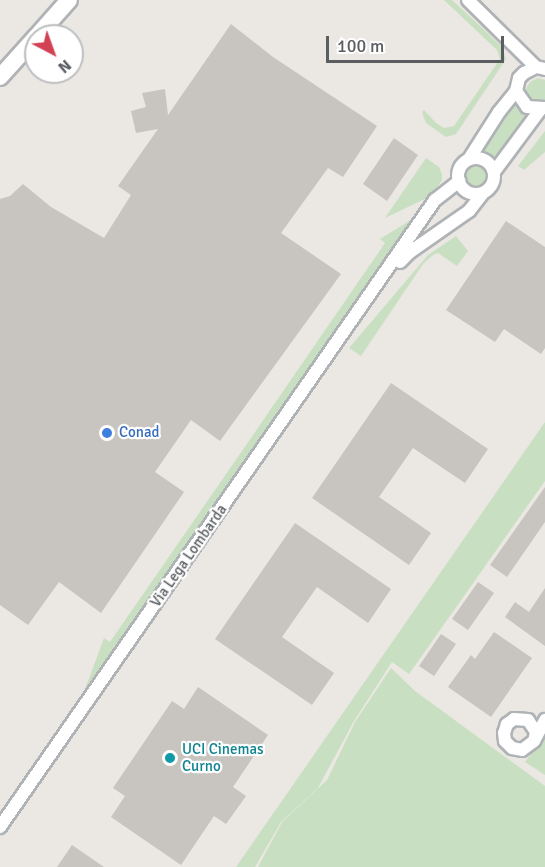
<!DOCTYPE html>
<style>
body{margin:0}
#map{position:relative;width:545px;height:867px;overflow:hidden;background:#ebe7e2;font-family:Signika,sans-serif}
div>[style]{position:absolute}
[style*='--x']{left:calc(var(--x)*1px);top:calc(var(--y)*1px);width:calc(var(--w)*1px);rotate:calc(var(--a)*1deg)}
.green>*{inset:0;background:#c8e0c1}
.round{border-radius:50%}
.building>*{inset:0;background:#c8c4c0}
.roads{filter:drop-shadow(2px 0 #afb3b6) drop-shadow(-2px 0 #afb3b6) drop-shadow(0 2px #afb3b6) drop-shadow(0 -2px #afb3b6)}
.street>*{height:12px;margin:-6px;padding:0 6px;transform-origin:6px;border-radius:6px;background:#fff}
.street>.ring{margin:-6px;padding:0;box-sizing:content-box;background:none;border:12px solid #fff;border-radius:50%}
.secondary>*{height:16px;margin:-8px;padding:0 8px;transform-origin:8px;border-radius:8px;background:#fff}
.dots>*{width:16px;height:16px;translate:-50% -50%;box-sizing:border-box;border:3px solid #fff;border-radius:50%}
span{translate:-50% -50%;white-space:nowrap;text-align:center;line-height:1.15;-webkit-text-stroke:4.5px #fff;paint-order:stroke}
.shop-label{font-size:15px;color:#366cbe}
.left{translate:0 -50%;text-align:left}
.street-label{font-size:15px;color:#5a5e61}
.culture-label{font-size:15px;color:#0d838f}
.north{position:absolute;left:24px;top:24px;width:60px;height:60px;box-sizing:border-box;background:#fff;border:2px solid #bdbfc0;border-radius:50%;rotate:139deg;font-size:16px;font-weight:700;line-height:24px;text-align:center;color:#5a5e61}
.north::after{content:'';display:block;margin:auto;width:21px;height:27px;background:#d24154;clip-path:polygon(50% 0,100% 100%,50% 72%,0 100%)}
.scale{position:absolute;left:326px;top:36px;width:178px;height:27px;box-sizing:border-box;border:3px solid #5a5e61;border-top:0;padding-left:8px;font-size:18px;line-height:21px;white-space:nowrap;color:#5a5e61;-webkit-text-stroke:4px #fff;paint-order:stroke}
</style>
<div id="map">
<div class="green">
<i style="clip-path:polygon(444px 0,452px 0,477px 23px,502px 47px,506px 59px,456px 134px,446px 137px,426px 123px,422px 112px,424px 110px,436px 123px,444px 128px,454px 126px,500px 59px,497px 50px)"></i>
<i style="clip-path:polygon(538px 78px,545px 80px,545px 100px,540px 106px,523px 93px,530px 82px)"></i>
<i style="clip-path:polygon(518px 98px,533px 110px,501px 158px,481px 152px)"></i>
<i style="clip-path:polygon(545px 131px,545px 152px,524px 170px,518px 166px)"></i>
<i style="clip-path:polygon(426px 158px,439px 167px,442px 174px,442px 180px,431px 196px,385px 218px)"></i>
<i class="round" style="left:462px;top:162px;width:28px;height:28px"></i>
<i style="clip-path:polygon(414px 218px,116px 646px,81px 700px,104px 638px,110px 642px,242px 451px,385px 243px,380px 239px)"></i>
<i style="clip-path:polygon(456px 236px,468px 251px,457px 266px,438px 253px,433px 255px,423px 264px,361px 356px,349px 348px,428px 255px)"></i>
<i style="clip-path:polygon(545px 422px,545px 481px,409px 674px,392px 662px,354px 721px,318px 788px,281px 822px,255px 867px,236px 867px)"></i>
<i style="clip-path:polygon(391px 668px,415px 691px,545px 786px,545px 867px,258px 867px,282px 822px,327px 780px,355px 722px)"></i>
<i style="clip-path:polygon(545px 735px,545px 775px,525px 762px)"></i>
</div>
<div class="building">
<i style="clip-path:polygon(231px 24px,273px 57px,377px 126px,343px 177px,328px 168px,281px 233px,341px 274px,220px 441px,191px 420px,155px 472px,184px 492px,101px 613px,59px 582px,28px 625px,0 605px,0 199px,10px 196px,23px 184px,51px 207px,104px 238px,131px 195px,118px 186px,158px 129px,136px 133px,131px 111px,146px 107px,142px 93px,165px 89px,168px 115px)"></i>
<i style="clip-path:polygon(394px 138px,418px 155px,387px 201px,363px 184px)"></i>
<i style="clip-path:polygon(506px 221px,545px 247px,545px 348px,541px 354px,504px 329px,495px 342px,446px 310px)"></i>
<i style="clip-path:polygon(391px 383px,488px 449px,465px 483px,413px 448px,379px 497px,431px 533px,409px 565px,312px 498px)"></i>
<i style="clip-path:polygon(545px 487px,545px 522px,507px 577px,490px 565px)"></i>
<i style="clip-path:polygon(295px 523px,391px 589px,368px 623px,317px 587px,282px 637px,334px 673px,312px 705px,215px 639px)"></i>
<i style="clip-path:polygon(478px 582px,494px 593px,468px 630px,452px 619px)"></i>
<i style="clip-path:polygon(545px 588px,545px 646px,505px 617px,515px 602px,529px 612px)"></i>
<i style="clip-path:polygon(494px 632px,532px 658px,491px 717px,448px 687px,471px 655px,475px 659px)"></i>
<i style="clip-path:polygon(441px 634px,456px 644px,434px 676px,419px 666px)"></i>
<i style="clip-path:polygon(198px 687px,268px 735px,233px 787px,246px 796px,226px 824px,214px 816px,181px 865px,111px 817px,125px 796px,113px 788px,172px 701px,184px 709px)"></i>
<i style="clip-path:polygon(72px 845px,104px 867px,57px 867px)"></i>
</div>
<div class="roads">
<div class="street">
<i style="--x:468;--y:0;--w:95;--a:44.6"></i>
<i style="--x:545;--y:69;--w:9;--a:-167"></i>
<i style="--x:536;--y:67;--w:13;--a:153"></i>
<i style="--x:524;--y:73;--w:7;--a:135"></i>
<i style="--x:519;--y:78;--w:13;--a:103"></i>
<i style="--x:516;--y:91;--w:19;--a:55"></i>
<i style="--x:527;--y:107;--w:18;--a:3"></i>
<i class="ring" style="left:458px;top:158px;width:24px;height:24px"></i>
<i style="--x:469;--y:159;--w:56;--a:-57.4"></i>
<i style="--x:499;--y:112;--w:27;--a:-51"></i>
<i style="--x:494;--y:172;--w:77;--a:-53.4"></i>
<i style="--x:400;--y:262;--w:14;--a:-45"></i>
<i style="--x:410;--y:252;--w:72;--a:-34.8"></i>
<i style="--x:469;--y:211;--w:23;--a:-52"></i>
<i style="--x:534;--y:741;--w:9;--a:-77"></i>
<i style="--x:536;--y:732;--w:14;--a:-124"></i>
<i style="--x:528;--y:720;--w:14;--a:-176"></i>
<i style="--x:514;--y:719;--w:9;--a:144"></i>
<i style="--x:507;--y:724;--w:9;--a:108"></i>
<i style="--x:504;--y:733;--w:8;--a:83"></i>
<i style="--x:505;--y:741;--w:10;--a:45"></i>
<i style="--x:512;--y:748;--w:10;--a:11"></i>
<i style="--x:522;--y:750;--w:15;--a:-37"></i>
<i style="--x:534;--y:741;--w:24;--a:-62"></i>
<i style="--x:0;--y:827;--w:763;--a:-55.25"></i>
<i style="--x:435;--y:200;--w:31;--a:-38"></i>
</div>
<div class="secondary">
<i style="--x:37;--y:36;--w:48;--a:-48.4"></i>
<i style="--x:0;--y:77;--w:54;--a:-48"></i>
</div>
</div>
<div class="dots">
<i style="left:107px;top:433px;background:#3f7fe0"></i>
<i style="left:170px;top:758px;background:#0f9aa8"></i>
</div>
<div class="shop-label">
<span class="left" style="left:119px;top:433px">Conad</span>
</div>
<div class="street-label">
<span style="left:189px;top:556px;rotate:-55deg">Via Lega Lombarda</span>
</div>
<div class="culture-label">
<span class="left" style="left:182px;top:758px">UCI Cinemas<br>Curno</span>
</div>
<div class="north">N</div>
<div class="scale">100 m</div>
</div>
